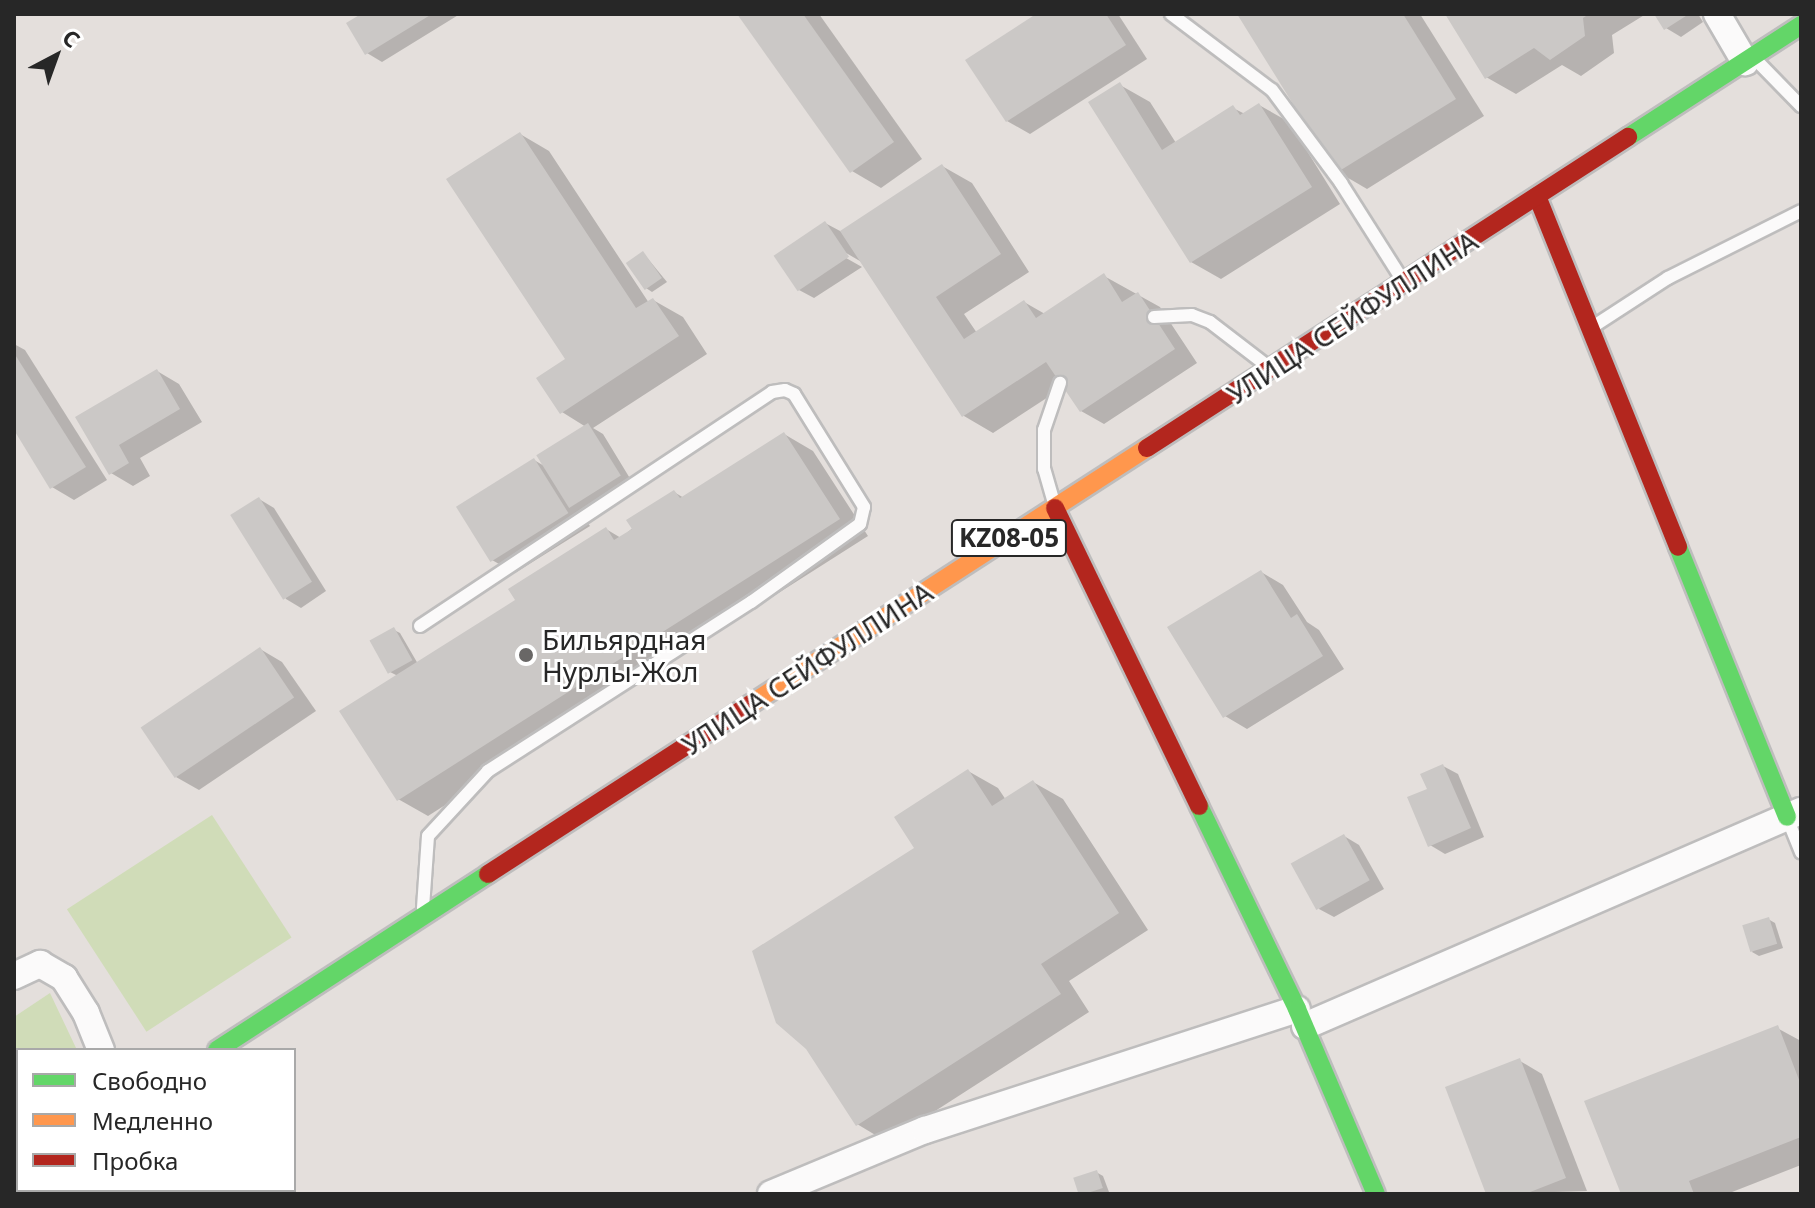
<!DOCTYPE html>
<meta charset="utf-8">
<style>
body{margin:0}
#map{position:relative;width:1815px;height:1208px;overflow:hidden;background:#e4dfdc;font-family:"Noto Sans",sans-serif}
div>[style]{position:absolute}
[style*='--x']{left:calc(var(--x)*1px);top:calc(var(--y)*1px);width:calc(var(--w)*1px);rotate:calc(var(--a)*1deg)}
.green>*{inset:0;background:#d0dcb8;transform-origin:0 0}
.shadow>*{inset:0;background:#0003}
.building>*{inset:0;background:#cbc8c6;transform-origin:0 0}
.roads{filter:drop-shadow(2px 0 #bebdbd) drop-shadow(-2px 0 #bebdbd) drop-shadow(0 2px #bebdbd) drop-shadow(0 -2px #bebdbd)}
.lane>*{height:12px;margin:-6px;padding:0 6px;transform-origin:6px;border-radius:6px;background:#fbfafa}
.street>*{height:26px;margin:-13px;padding:0 13px;transform-origin:13px;border-radius:13px;background:#fbfafa}
.fast>*{height:18px;margin:-9px;padding:0 9px;transform-origin:9px;border-radius:9px;background:#63d668}
.slow>*{height:18px;margin:-9px;padding:0 9px;transform-origin:9px;border-radius:9px;background:#ff974d}
.jam>*{height:18px;margin:-9px;padding:0 9px;transform-origin:9px;border-radius:9px;background:#b3261e}
.dots>*{width:22px;height:22px;translate:-50% -50%;box-sizing:border-box;border:4px solid #fff;border-radius:50%}
span{translate:-50% -50%;white-space:nowrap;text-align:center;line-height:1.15;-webkit-text-stroke:6px #fff;paint-order:stroke}
.shield-label span{padding:2px 6px;background:#fff;border:2px solid;border-radius:6px;-webkit-text-stroke-width:0}
.shield-label{font-size:26px;color:#272727;font-weight:700}
.street-label{font-size:28px;color:#272727}
.poi-label{font-size:28px;color:#272727}
.left{translate:0 -50%;text-align:left}
.frame{position:absolute;inset:0;border:16px solid #272727;pointer-events:none}
.legend{position:absolute;left:16px;top:1048px;width:280px;height:144px;box-sizing:border-box;background:#fff;border:2px solid #a9a9a9;margin:0;padding:10px 14px;list-style:none;font-size:24px;color:#272727}
.legend li{display:flex;align-items:center;gap:16px;height:40px}
.legend b{width:40px;border:2px solid #a9a9a9}
.north{position:absolute;left:16px;top:16px;width:80px;height:80px;-webkit-text-stroke:6px #fff;paint-order:stroke;rotate:41deg;font-size:22px;font-weight:700;line-height:32px;text-align:center;color:#272727}
.north::after{content:'';display:block;margin:auto;width:28px;height:36px;background:#272727;clip-path:polygon(50% 0,100% 100%,50% 72%,0 100%)}
</style>
<div id="map">
<div class="green">
<div style="left:212px;top:815px;width:146px;height:173px;rotate:57deg"></div>
<div style="clip-path:polygon(50px 993px,77px 1050px,18px 1050px,18px 1102px,14px 1105px,14px 1017px)"></div>
</div>
<div class="shadow">
<div style="clip-path:polygon(365px 14px,460px 14px,382px 62px,367px 53px)"></div>
<div style="clip-path:polygon(739px 14px,819px 14px,922px 159px,881px 188px,852px 171px)"></div>
<div style="clip-path:polygon(1040px 14px,1118px 14px,1147px 59px,1030px 134px,1007px 121px)"></div>
<div style="clip-path:polygon(1239px 14px,1420px 14px,1484px 116px,1367px 189px,1338px 172px)"></div>
<div style="clip-path:polygon(1447px 14px,1646px 14px,1612px 35px,1614px 53px,1581px 76px,1562px 65px,1516px 94px,1486px 77px)"></div>
<div style="clip-path:polygon(1656px 14px,1698px 14px,1703px 22px,1681px 37px,1666px 28px)"></div>
<div style="clip-path:polygon(1120px 85px,1150px 102px,1176px 143px,1233px 108px,1245px 114px,1259px 105px,1289px 122px,1340px 204px,1221px 279px,1191px 262px)"></div>
<div style="clip-path:polygon(520px 134px,549px 151px,649px 303px,653px 300px,683px 317px,707px 354px,593px 428px,603px 434px,634px 485px,583px 516px,590px 526px,515px 573px,492px 560px,534px 460px,546px 467px,586px 427px,562px 412px,568px 360px)"></div>
<div style="clip-path:polygon(942px 166px,972px 183px,1029px 272px,964px 314px,977px 333px,1024px 302px,1045px 314px,1104px 276px,1160px 307px,1197px 363px,1104px 424px,1081px 411px,1065px 386px,993px 433px,964px 416px,865px 264px,841px 250px,839px 254px,862px 267px,814px 298px,799px 290px,825px 223px,842px 232px)"></div>
<div style="clip-path:polygon(644px 254px,667px 282px,652px 292px,646px 288px)"></div>
<div style="clip-path:polygon(14px 344px,25px 350px,107px 480px,74px 500px,52px 487px,14px 426px)"></div>
<div style="clip-path:polygon(157px 371px,179px 384px,202px 422px,140px 458px,150px 476px,133px 486px,111px 473px,78px 417px)"></div>
<div style="clip-path:polygon(784px 434px,813px 451px,868px 536px,428px 816px,398px 799px,398px 676px,390px 672px,394px 630px,400px 633px,418px 664px,517px 601px,606px 529px,621px 538px,674px 492px,684px 498px)"></div>
<div style="clip-path:polygon(259px 499px,274px 508px,326px 591px,301px 608px,286px 599px,232px 515px)"></div>
<div style="clip-path:polygon(1261px 572px,1283px 585px,1307px 622px,1319px 630px,1344px 669px,1247px 729px,1225px 716px)"></div>
<div style="clip-path:polygon(260px 649px,282px 662px,316px 711px,199px 790px,176px 777px)"></div>
<div style="clip-path:polygon(1443px 766px,1458px 774px,1484px 837px,1445px 854px,1430px 845px,1430px 791px)"></div>
<div style="clip-path:polygon(968px 771px,998px 788px,1006px 800px,1033px 782px,1063px 799px,1148px 930px,1069px 981px,1089px 1012px,887px 1142px,857px 1124px,916px 848px)"></div>
<div style="clip-path:polygon(1344px 836px,1359px 845px,1384px 889px,1334px 917px,1319px 909px)"></div>
<div style="clip-path:polygon(1768px 919px,1775px 923px,1783px 948px,1759px 956px,1752px 952px)"></div>
<div style="clip-path:polygon(1777px 1028px,1801px 1041px,1801px 1165px,1727px 1194px,1623px 1194px)"></div>
<div style="clip-path:polygon(1520px 1061px,1542px 1074px,1587px 1191px,1488px 1194px)"></div>
<div style="clip-path:polygon(1096px 1172px,1103px 1176px,1109px 1192px,1080px 1194px,1075px 1180px)"></div>
</div>
<div class="building">
<div style="clip-path:polygon(361px 14px,432px 14px,365px 55px,346px 23px)"></div>
<div style="clip-path:polygon(737px 14px,803px 14px,894px 142px,850px 173px)"></div>
<div style="clip-path:polygon(1036px 14px,1106px 14px,1126px 45px,1006px 122px,965px 60px)"></div>
<div style="clip-path:polygon(1237px 14px,1403px 14px,1456px 99px,1336px 173px)"></div>
<div style="clip-path:polygon(1445px 14px,1589px 14px,1583px 18px,1585px 36px,1550px 60px,1534px 48px,1485px 79px)"></div>
<div style="clip-path:polygon(1654px 14px,1689px 14px,1664px 30px)"></div>
<div style="clip-path:polygon(1120px 82px,1162px 150px,1233px 105px,1240px 115px,1259px 103px,1312px 187px,1190px 263px,1088px 102px)"></div>
<div style="clip-path:polygon(520px 132px,636px 308px,653px 298px,679px 336px,560px 414px,536px 378px,565px 359px,446px 179px)"></div>
<div style="clip-path:polygon(942px 164px,1001px 254px,936px 297px,964px 339px,1024px 300px,1036px 318px,1104px 273px,1122px 302px,1138px 292px,1175px 349px,1080px 412px,1046px 362px,962px 417px,840px 231px)"></div>
<div style="left:825px;top:221px;width:43px;height:62px;rotate:56deg"></div>
<div style="left:643px;top:251px;width:33px;height:21px;rotate:55deg"></div>
<div style="clip-path:polygon(14px 353px,86px 467px,50px 489px,14px 430px)"></div>
<div style="clip-path:polygon(157px 369px,180px 409px,119px 445px,129px 463px,109px 475px,75px 417px)"></div>
<div style="left:588px;top:423px;width:62px;height:61px;rotate:58deg"></div>
<div style="clip-path:polygon(784px 432px,840px 519px,397px 801px,339px 711px,515px 600px,508px 589px,606px 527px,614px 540px,632px 529px,626px 520px,674px 490px,680px 498px)"></div>
<div style="left:534px;top:458px;width:65px;height:92px;rotate:58deg"></div>
<div style="left:259px;top:497px;width:100px;height:34px;rotate:58deg"></div>
<div style="clip-path:polygon(1261px 570px,1291px 618px,1297px 614px,1323px 656px,1223px 718px,1167px 627px)"></div>
<div style="left:394px;top:627px;width:38px;height:28px;rotate:61deg"></div>
<div style="left:260px;top:647px;width:61px;height:144px;rotate:56deg"></div>
<div style="clip-path:polygon(1443px 764px,1471px 828px,1428px 847px,1407px 797px,1427px 789px,1420px 774px)"></div>
<div style="clip-path:polygon(968px 769px,992px 806px,1033px 780px,1119px 913px,1041px 964px,1061px 994px,856px 1126px,806px 1049px,776px 1023px,752px 951px,914px 848px,894px 817px)"></div>
<div style="left:1344px;top:834px;width:53px;height:61px;rotate:61deg"></div>
<div style="left:1769px;top:917px;width:28px;height:28px;rotate:73deg"></div>
<div style="clip-path:polygon(1778px 1025px,1801px 1085px,1801px 1137px,1689px 1181px,1694px 1194px,1621px 1194px,1584px 1101px)"></div>
<div style="clip-path:polygon(1520px 1058px,1566px 1178px,1525px 1194px,1486px 1194px,1445px 1087px)"></div>
<div style="left:1097px;top:1170px;width:19px;height:25px;rotate:72deg"></div>
</div>
<div class="roads">
<div class="lane">
<div style="--x:1171;--y:14;--w:126;--a:37"></div>
<div style="--x:1272;--y:90;--w:116;--a:53.4"></div>
<div style="--x:1341;--y:183;--w:110;--a:57.6"></div>
<div style="--x:1758;--y:62;--w:62;--a:45.7"></div>
<div style="--x:1154;--y:317;--w:38;--a:-3"></div>
<div style="--x:1192;--y:315;--w:19;--a:21"></div>
<div style="--x:1210;--y:322;--w:71;--a:37.5"></div>
<div style="--x:1594;--y:326;--w:88;--a:-33"></div>
<div style="--x:1668;--y:278;--w:149;--a:-26.7"></div>
<div style="--x:1054;--y:503;--w:35;--a:-106"></div>
<div style="--x:1044;--y:469;--w:39;--a:-90"></div>
<div style="--x:1044;--y:430;--w:50;--a:-71.2"></div>
<div style="--x:420;--y:626;--w:423;--a:-33.6"></div>
<div style="--x:772;--y:392;--w:13;--a:-9"></div>
<div style="--x:785;--y:390;--w:10;--a:24"></div>
<div style="--x:794;--y:394;--w:133;--a:58.2"></div>
<div style="--x:864;--y:507;--w:17;--a:103"></div>
<div style="--x:860;--y:524;--w:134;--a:144.4"></div>
<div style="--x:751;--y:602;--w:313;--a:147.3"></div>
<div style="--x:488;--y:771;--w:88;--a:132.7"></div>
<div style="--x:428;--y:836;--w:72;--a:94"></div>
<div style="--x:1788;--y:820;--w:35;--a:68"></div>
</div>
<div class="street">
<div style="--x:1717;--y:14;--w:56;--a:59.7"></div>
<div style="--x:14;--y:976;--w:29;--a:-25"></div>
<div style="--x:40;--y:964;--w:28;--a:30"></div>
<div style="--x:64;--y:978;--w:41;--a:57.8"></div>
<div style="--x:86;--y:1013;--w:40;--a:68"></div>
<div style="--x:1305;--y:1026;--w:541;--a:-23.44"></div>
<div style="--x:771;--y:1194;--w:167;--a:-22.6"></div>
<div style="--x:925;--y:1130;--w:391;--a:-18"></div>
</div>
<div class="fast">
<div style="--x:1628;--y:137;--w:206;--a:-32.9"></div>
<div style="--x:1678;--y:547;--w:291;--a:68"></div>
<div style="--x:1199;--y:806;--w:225;--a:64.2"></div>
<div style="--x:1297;--y:1009;--w:201;--a:66.9"></div>
<div style="--x:217;--y:1050;--w:323;--a:-33"></div>
</div>
<div class="slow">
<div style="--x:751;--y:704;--w:472;--a:-32.9"></div>
<div style="--x:14;--y:1182;--w:5;--a:-37"></div>
</div>
<div class="jam">
<div style="--x:1537;--y:196;--w:378;--a:68.1"></div>
<div style="--x:1147;--y:448;--w:573;--a:-32.89"></div>
<div style="--x:1055;--y:508;--w:331;--a:64.2"></div>
<div style="--x:488;--y:874;--w:313;--a:-32.9"></div>
</div>
</div>
<div class="dots">
<div style="left:526px;top:655px;background:#696766"></div>
</div>
<div class="shield-label">
<span style="left:1009px;top:538px">KZ08-05</span>
</div>
<div class="street-label">
<span style="left:1352px;top:317px;rotate:-33deg">УЛИЦА СЕЙФУЛЛИНА</span>
<span style="left:807px;top:668px;rotate:-33deg">УЛИЦА СЕЙФУЛЛИНА</span>
</div>
<div class="poi-label">
<span class="left" style="left:542px;top:655px">Бильярдная<br>Нурлы-Жол</span>
</div>
<div class="frame"></div>
<ul class="legend">
<li><b style="height:10px;background:#63d668"></b>Свободно</li>
<li><b style="height:10px;background:#ff974d"></b>Медленно</li>
<li><b style="height:10px;background:#b3261e"></b>Пробка</li>
</ul>
<div class="north">С</div>
</div>
